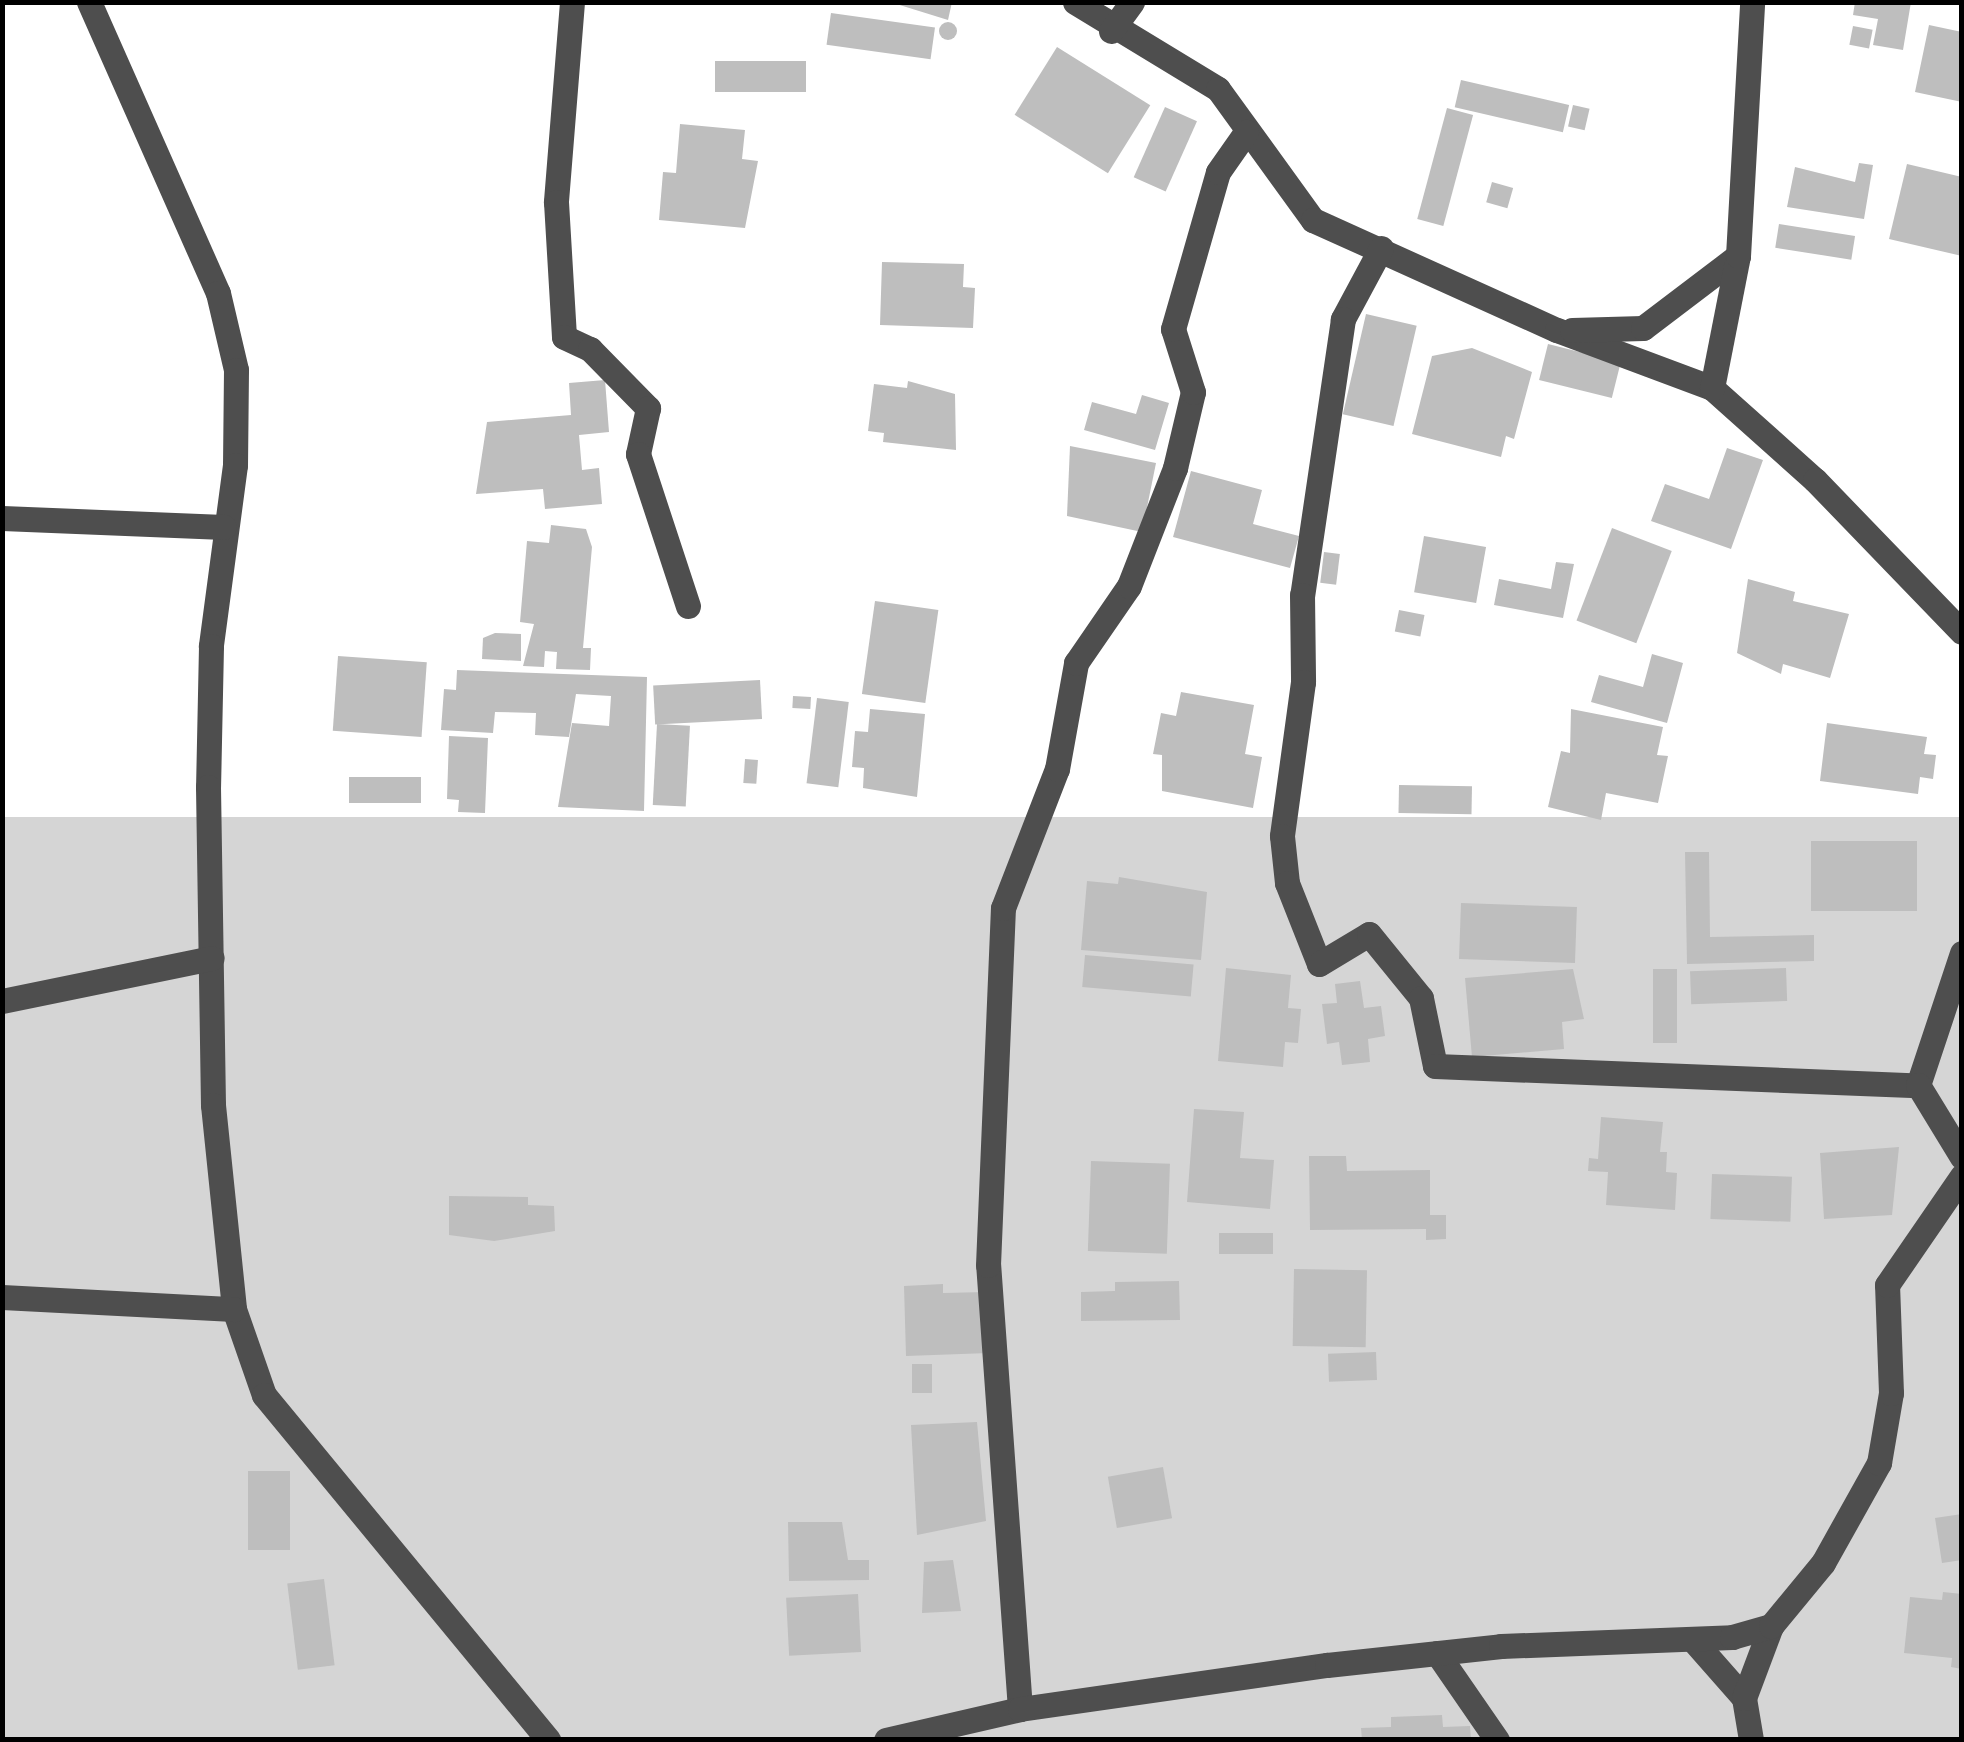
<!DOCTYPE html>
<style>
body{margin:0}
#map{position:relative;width:1964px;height:1742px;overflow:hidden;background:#fff;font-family:"Work Sans",sans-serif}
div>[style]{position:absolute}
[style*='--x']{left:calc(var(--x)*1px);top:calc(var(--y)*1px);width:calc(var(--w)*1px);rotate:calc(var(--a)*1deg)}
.green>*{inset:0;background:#d5d5d5;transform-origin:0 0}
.building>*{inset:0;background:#bebebe;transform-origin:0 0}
.round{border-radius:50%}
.minor>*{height:25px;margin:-12.5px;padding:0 12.5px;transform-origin:12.5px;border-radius:12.5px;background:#4e4e4e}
span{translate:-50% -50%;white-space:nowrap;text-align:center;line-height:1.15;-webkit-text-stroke:9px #fff;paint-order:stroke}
.frame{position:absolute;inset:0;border:5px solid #000;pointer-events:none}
</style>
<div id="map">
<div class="green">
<div style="left:1961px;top:817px;width:922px;height:1959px;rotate:90deg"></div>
</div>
<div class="building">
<div style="clip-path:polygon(890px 2px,952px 2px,948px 20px)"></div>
<div style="clip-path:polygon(1855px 2px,1911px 2px,1903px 50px,1873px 45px,1878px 19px,1853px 15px)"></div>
<div style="left:831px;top:13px;width:105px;height:32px;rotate:8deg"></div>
<div class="round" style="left:939px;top:22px;width:18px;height:18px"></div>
<div style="clip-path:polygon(1929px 25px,1962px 32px,1962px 102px,1915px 92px)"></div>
<div style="left:1853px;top:26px;width:20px;height:19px;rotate:11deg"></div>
<div style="left:1057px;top:47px;width:110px;height:80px;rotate:32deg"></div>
<div style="left:715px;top:61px;width:91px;height:31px"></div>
<div style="left:1461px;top:80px;width:111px;height:28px;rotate:13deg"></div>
<div style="left:1573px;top:105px;width:17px;height:22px;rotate:13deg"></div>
<div style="left:1165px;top:107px;width:35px;height:77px;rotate:24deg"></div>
<div style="left:1447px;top:108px;width:27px;height:115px;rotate:15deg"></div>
<div style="clip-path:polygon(680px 124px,745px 130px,742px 159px,758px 161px,745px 228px,659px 220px,663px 172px,676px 173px)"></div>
<div style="clip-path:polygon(1859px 163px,1873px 165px,1864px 219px,1787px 207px,1795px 167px,1855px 182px)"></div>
<div style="clip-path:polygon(1907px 164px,1962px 177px,1962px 256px,1889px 239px)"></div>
<div style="left:1492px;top:182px;width:22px;height:21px;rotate:16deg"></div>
<div style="left:1779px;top:224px;width:77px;height:24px;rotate:9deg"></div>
<div style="clip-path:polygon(882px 262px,964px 264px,963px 287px,975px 288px,973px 328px,880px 325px)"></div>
<div style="left:1366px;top:314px;width:52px;height:103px;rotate:13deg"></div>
<div style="left:1548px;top:344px;width:75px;height:37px;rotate:14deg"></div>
<div style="clip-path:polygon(1472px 348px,1532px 372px,1514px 439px,1506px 436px,1501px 457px,1412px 434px,1432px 356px)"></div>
<div style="clip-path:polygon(605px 380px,609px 432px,579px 435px,582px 470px,599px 468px,602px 504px,545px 509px,543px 489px,476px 494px,487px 422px,571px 415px,569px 383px)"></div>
<div style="clip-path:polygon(908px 381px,955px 394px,956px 450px,883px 442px,884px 433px,868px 431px,874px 384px,907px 388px)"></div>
<div style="clip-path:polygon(1142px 395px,1169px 403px,1155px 450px,1084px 430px,1092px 402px,1136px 414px)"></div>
<div style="clip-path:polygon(1070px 446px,1156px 463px,1142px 532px,1067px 516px)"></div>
<div style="clip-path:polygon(1727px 448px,1763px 460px,1731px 549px,1651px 521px,1665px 484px,1709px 499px)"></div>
<div style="clip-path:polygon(1191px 471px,1262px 490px,1253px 524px,1299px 536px,1290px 568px,1173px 537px)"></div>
<div style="clip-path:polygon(551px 525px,586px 529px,592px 547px,583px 648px,591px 648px,590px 670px,556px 669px,557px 652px,545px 651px,544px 667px,523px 666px,534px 624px,520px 622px,527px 541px,549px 543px)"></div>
<div style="left:1612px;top:528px;width:64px;height:99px;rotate:21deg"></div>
<div style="left:1424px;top:536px;width:63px;height:57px;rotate:10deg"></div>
<div style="left:1324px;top:552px;width:16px;height:31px;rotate:7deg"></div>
<div style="clip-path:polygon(1556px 562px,1574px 564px,1563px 618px,1494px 605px,1499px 579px,1551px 589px)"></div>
<div style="clip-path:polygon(1748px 579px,1795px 592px,1793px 601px,1849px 614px,1830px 678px,1783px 664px,1781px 674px,1737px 653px)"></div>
<div style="left:875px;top:601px;width:64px;height:94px;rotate:8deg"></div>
<div style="left:1399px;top:610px;width:26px;height:22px;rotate:11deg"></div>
<div style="clip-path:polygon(495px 633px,521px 634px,521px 661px,482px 659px,483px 638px)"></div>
<div style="clip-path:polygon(1652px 654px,1683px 663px,1667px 723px,1591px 702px,1599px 675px,1643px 687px)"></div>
<div style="left:338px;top:656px;width:89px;height:75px;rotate:4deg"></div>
<div style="clip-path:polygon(457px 670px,647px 677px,644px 811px,558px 807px,572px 723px,609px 726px,611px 696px,576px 694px,569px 737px,535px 735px,536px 713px,495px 712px,493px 733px,441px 730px,444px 689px,456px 690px)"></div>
<div style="left:760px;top:680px;width:39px;height:107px;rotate:87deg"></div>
<div style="clip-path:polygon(1181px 692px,1254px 705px,1245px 754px,1262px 757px,1253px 808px,1162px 791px,1162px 755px,1153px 754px,1161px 713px,1176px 716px)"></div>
<div style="left:793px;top:696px;width:18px;height:12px;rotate:3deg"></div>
<div style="left:817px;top:698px;width:32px;height:86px;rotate:7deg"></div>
<div style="clip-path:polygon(870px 709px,925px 714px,917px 797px,863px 788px,864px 768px,852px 767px,855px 731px,868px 732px)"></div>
<div style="clip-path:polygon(1571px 709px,1663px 727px,1657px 755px,1668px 756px,1658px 803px,1606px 793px,1601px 820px,1548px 807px,1561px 751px,1570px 753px)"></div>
<div style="clip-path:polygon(1827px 723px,1927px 737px,1924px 754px,1936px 755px,1933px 779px,1920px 777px,1918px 794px,1820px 781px)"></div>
<div style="left:657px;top:724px;width:33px;height:81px;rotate:3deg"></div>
<div style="clip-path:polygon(449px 736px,488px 738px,485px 813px,458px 812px,459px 800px,447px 799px)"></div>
<div style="left:745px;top:759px;width:13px;height:24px;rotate:4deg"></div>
<div style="left:349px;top:777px;width:72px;height:26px"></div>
<div style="left:1399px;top:785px;width:73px;height:28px;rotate:1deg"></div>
<div style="left:1917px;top:841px;width:70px;height:106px;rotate:90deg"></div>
<div style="clip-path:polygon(1685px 852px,1709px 852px,1710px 937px,1814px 935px,1814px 961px,1687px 964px)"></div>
<div style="clip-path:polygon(1119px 877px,1207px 892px,1201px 960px,1081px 950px,1087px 881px,1118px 884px)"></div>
<div style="left:1461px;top:903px;width:116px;height:56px;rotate:2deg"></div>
<div style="left:1085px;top:955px;width:109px;height:32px;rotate:5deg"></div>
<div style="clip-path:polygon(1226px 968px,1291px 975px,1288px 1008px,1301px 1009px,1298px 1043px,1285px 1042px,1283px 1067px,1218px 1061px)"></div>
<div style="left:1786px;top:968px;width:33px;height:96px;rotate:88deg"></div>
<div style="clip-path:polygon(1573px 969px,1584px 1019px,1562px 1022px,1564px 1049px,1472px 1057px,1465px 978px)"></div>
<div style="left:1653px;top:969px;width:24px;height:74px"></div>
<div style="clip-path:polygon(1360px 981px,1364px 1008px,1381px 1006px,1385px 1036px,1368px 1039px,1370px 1062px,1342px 1065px,1339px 1042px,1327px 1044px,1322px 1004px,1337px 1003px,1335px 984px)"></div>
<div style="clip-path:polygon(1194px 1109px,1244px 1112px,1240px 1158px,1274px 1160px,1270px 1209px,1187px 1202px)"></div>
<div style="clip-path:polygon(1601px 1117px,1663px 1122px,1660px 1152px,1667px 1152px,1666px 1172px,1677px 1173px,1675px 1210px,1606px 1205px,1608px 1172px,1588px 1171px,1589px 1158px,1598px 1159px)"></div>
<div style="clip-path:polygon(1899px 1147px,1892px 1215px,1824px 1219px,1820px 1153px)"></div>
<div style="clip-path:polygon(1309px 1156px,1346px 1156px,1347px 1171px,1430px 1170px,1430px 1215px,1446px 1215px,1446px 1239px,1426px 1240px,1426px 1229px,1310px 1230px)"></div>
<div style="left:1091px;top:1161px;width:79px;height:90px;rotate:2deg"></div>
<div style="left:1712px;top:1174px;width:80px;height:45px;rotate:2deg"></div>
<div style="clip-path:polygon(449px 1196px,528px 1197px,528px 1205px,554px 1206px,555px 1231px,494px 1241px,449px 1235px)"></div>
<div style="left:1219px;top:1233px;width:54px;height:21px"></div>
<div style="left:1294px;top:1269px;width:73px;height:77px;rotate:1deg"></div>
<div style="clip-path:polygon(1179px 1281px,1180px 1320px,1081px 1321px,1081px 1292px,1115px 1291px,1115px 1282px)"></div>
<div style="clip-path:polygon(943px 1284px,943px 1293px,987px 1292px,989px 1353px,906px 1356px,904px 1286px)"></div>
<div style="left:1376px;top:1352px;width:28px;height:48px;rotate:88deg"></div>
<div style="left:912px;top:1364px;width:20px;height:29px"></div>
<div style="clip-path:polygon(977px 1422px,986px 1521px,917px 1535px,911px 1425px)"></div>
<div style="left:1163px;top:1467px;width:52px;height:56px;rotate:80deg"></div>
<div style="left:248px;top:1471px;width:42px;height:79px"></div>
<div style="clip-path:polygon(1962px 1514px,1962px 1560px,1942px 1563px,1935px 1518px)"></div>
<div style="clip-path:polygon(788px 1522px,842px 1522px,848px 1560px,869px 1560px,869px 1580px,789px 1581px)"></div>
<div style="clip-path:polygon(953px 1560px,961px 1611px,922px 1613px,924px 1562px)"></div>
<div style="left:324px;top:1579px;width:87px;height:37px;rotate:83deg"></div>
<div style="clip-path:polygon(1943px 1592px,1962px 1594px,1962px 1669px,1951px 1667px,1952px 1658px,1904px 1653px,1910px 1597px,1942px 1600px)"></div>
<div style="left:858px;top:1594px;width:58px;height:72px;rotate:87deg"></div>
<div style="clip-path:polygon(1442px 1715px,1443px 1727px,1470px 1726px,1471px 1740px,1362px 1740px,1361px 1728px,1391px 1727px,1391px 1717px)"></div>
</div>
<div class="minor">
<div style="--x:89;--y:2;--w:318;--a:66.1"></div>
<div style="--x:218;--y:293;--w:79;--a:76.8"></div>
<div style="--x:236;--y:370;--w:95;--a:90.6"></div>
<div style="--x:235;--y:465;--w:183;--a:97.6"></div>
<div style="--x:211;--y:646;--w:141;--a:91.2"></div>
<div style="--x:208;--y:787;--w:318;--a:89.1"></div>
<div style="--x:213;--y:1105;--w:205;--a:84.1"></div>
<div style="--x:234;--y:1309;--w:91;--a:70.8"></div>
<div style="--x:264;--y:1395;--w:447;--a:50.5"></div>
<div style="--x:572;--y:2;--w:201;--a:94.6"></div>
<div style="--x:556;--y:202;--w:135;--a:86.6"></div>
<div style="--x:564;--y:337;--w:29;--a:25"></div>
<div style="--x:590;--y:349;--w:83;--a:45.5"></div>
<div style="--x:648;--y:408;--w:47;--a:102.3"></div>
<div style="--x:638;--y:454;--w:160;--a:71.8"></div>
<div style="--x:1075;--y:2;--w:167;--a:31.3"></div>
<div style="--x:1218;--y:89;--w:162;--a:54.1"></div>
<div style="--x:1313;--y:220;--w:268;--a:24.3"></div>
<div style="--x:1557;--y:330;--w:165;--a:20.5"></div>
<div style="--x:1712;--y:388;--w:138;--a:41.8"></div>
<div style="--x:1815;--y:480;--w:211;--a:46"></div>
<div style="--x:1111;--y:31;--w:36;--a:-54"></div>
<div style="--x:1381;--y:248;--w:81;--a:118.2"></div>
<div style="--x:1343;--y:319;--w:279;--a:98.4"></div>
<div style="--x:1302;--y:595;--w:87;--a:89.3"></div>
<div style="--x:1303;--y:682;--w:155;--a:97.8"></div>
<div style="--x:1282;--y:836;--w:47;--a:83.9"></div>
<div style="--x:1287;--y:883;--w:87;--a:68.4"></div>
<div style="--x:1319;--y:964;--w:58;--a:-31"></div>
<div style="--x:1369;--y:934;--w:82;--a:50.9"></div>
<div style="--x:1421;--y:998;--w:69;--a:78.4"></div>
<div style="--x:1435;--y:1066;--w:483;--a:2.3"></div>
<div style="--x:1572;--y:330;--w:71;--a:-1.6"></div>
<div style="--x:1643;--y:328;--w:119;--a:-37.2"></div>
<div style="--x:1712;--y:388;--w:135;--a:-78.9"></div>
<div style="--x:1738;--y:256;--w:254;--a:-86.8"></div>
<div style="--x:2;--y:518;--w:222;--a:2.3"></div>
<div style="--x:1962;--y:953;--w:139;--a:108.4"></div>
<div style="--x:1918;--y:1085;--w:84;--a:58.6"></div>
<div style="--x:2;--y:1001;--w:214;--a:-11.6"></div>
<div style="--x:2;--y:1297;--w:232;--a:3"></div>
<div style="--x:1693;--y:1640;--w:77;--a:48.7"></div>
<div style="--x:1744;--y:1698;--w:43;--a:80.5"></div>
<div style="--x:1437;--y:1653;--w:106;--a:55.4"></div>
<div style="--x:1744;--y:1698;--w:77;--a:-69.4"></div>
<div style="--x:1020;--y:1709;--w:445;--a:-94.1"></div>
<div style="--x:988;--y:1265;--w:357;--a:-87.6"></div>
<div style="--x:1003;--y:908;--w:149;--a:-68.8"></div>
<div style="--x:1057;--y:769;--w:108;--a:-79.8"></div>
<div style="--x:1076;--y:663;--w:93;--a:-55.5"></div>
<div style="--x:1129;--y:586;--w:127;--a:-68.7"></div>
<div style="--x:1175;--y:468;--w:78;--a:-76.7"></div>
<div style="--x:1193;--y:392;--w:66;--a:-107.6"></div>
<div style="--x:1173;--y:329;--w:163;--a:-74"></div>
<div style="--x:1218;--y:172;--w:49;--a:-55"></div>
<div style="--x:886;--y:1740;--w:138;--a:-13"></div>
<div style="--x:1020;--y:1709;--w:310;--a:-8.2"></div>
<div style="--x:1327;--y:1665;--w:175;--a:-6.2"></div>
<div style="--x:1501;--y:1646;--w:231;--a:-2.2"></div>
<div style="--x:1732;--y:1637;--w:41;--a:-15.8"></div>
<div style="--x:1771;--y:1626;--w:82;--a:-50.5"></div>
<div style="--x:1823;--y:1563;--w:115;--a:-60.8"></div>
<div style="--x:1879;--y:1463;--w:71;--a:-80.3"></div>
<div style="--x:1891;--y:1393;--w:108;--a:-92.1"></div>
<div style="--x:1887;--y:1285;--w:132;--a:-55.5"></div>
</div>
<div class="frame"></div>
</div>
